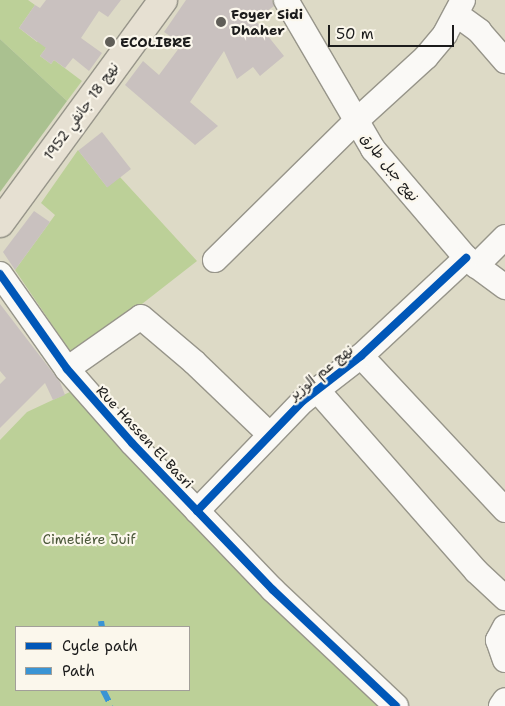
<!DOCTYPE html>
<meta charset="utf-8">
<style>
body{margin:0}
#map{position:relative;width:505px;height:706px;overflow:hidden;background:#dddac6;font-family:"Shantell Sans","Playpen Sans Arabic",sans-serif}
div>[style]{position:absolute}
[style*='--x']{left:calc(var(--x)*1px);top:calc(var(--y)*1px);width:calc(var(--w)*1px);rotate:calc(var(--a)*1deg)}
.green>*{inset:0;background:#bcd098}
.forest>*{inset:0;background:#aac190}
.building>*{inset:0;background:#c9c1bf;transform-origin:0 0}
.roads{filter:drop-shadow(1px 0 #97958a) drop-shadow(-1px 0 #97958a) drop-shadow(0 1px #97958a) drop-shadow(0 -1px #97958a)}
.minor>*{height:24px;margin:-12px;padding:0 12px;transform-origin:12px;border-radius:12px;background:#faf9f6}
.major>*{height:28px;margin:-14px;padding:0 14px;transform-origin:14px;border-radius:14px;background:#e6e0d2}
.quiet>*{height:6px;margin-top:-3px;transform-origin:0;background:repeating-linear-gradient(90deg,#3a94d4 0 12px,transparent 0 18px)}
.cycleway>*{height:8px;margin:-4px;padding:0 4px;transform-origin:4px;border-radius:4px;background:#0057b8}
.dots>*{width:14px;height:14px;translate:-50% -50%;box-sizing:border-box;border:2px solid #fbf7ec;border-radius:50%}
span{translate:-50% -50%;white-space:nowrap;text-align:center;line-height:1.15;-webkit-text-stroke:4.5px #fbf7ec;paint-order:stroke}
.poi-label{font-size:14px;color:#1c1c1c;font-weight:700}
.left{translate:0 -50%;text-align:left}
.street-label{font-size:14px;color:#1c1c1c}
.park-label{font-size:14px;color:#4b583a}
.legend{position:absolute;left:15px;top:626px;width:175px;height:65px;box-sizing:border-box;background:#fbf7ec;border:1px solid #a29f99;margin:0;padding:6px 9px;list-style:none;font-size:15px;color:#1c1c1c}
.legend li{display:flex;align-items:center;gap:10px;height:25px}
.legend b{width:25px;border:1px solid #a29f99}
.scale{position:absolute;left:328px;top:25px;width:126px;height:22px;box-sizing:border-box;border:2px solid #1c1c1c;border-top:0;padding-left:6px;font-size:15px;line-height:18px;white-space:nowrap;color:#1c1c1c;-webkit-text-stroke:4px #fbf7ec;paint-order:stroke}
</style>
<div id="map">
<div class="green">
<div style="clip-path:polygon(0 0,28px 0,35px 5px,19px 28px,37px 42px,41px 38px,49px 44px,40px 56px,51px 64px,54px 60px,82px 81px,67px 101px,0 39px)"></div>
<div style="clip-path:polygon(78px 150px,107px 187px,120px 177px,197px 261px,74px 357px,15px 270px,55px 215px,41px 203px)"></div>
<div style="clip-path:polygon(evenodd,72px 391px,390px 706px,0 706px,0 440px,27px 412px,72px 391px,16px 627px,189px 627px,189px 690px,16px 690px,16px 627px)"></div>
</div>
<div class="forest">
<div style="clip-path:polygon(0 39px,67px 101px,0 192px)"></div>
</div>
<div class="building">
<div style="clip-path:polygon(46px 0,121px 0,108px 17px,99px 11px,81px 38px,102px 53px,89px 71px,73px 58px,65px 68px,54px 60px,51px 64px,40px 56px,46px 48px,19px 28px,35px 5px,40px 8px)"></div>
<div style="clip-path:polygon(186px 0,272px 0,274px 6px,255px 20px,284px 56px,260px 76px,253px 67px,237px 79px,224px 51px,190px 102px,218px 126px,195px 145px,125px 85px,143px 61px,159px 75px,182px 44px,164px 32px)"></div>
<div style="left:102px;top:132px;width:47px;height:30px;rotate:52deg"></div>
<div style="clip-path:polygon(34px 211px,50px 222px,15px 270px,3px 252px)"></div>
<div style="clip-path:polygon(0 304px,60px 382px,65px 395px,53px 400px,45px 383px,0 428px,0 384px,6px 378px,0 371px)"></div>
</div>
<div class="roads">
<div class="minor">
<div style="--x:286;--y:0;--w:173;--a:59.7"></div>
<div style="--x:373;--y:149;--w:143;--a:49.5"></div>
<div style="--x:466;--y:258;--w:49;--a:36.6"></div>
<div style="--x:456;--y:14;--w:29;--a:36"></div>
<div style="--x:479;--y:31;--w:40;--a:49"></div>
<div style="--x:215;--y:260;--w:198;--a:-44.6"></div>
<div style="--x:356;--y:121;--w:95;--a:-42.4"></div>
<div style="--x:426;--y:57;--w:30;--a:-50"></div>
<div style="--x:445;--y:34;--w:38;--a:-62"></div>
<div style="--x:476;--y:266;--w:41;--a:-45"></div>
<div style="--x:0;--y:274;--w:116;--a:54.8"></div>
<div style="--x:67;--y:369;--w:98;--a:48.7"></div>
<div style="--x:132;--y:443;--w:204;--a:46.2"></div>
<div style="--x:273;--y:590;--w:169;--a:43.3"></div>
<div style="--x:361;--y:356;--w:211;--a:46.9"></div>
<div style="--x:67;--y:369;--w:90;--a:-35.1"></div>
<div style="--x:141;--y:317;--w:70;--a:40.3"></div>
<div style="--x:194;--y:362;--w:105;--a:43.8"></div>
<div style="--x:318;--y:391;--w:240;--a:48.7"></div>
<div style="--x:476;--y:571;--w:40;--a:43"></div>
<div style="--x:197;--y:511;--w:153;--a:-46.1"></div>
<div style="--x:303;--y:401;--w:73;--a:-37.8"></div>
<div style="--x:361;--y:356;--w:144;--a:-43"></div>
<div style="--x:505;--y:627;--w:15;--a:118"></div>
<div style="--x:498;--y:640;--w:21;--a:71"></div>
<div style="--x:501;--y:706;--w:7;--a:-56"></div>
</div>
<div class="major">
<div style="--x:0;--y:223;--w:276;--a:-53.8"></div>
</div>
</div>
<div class="quiet">
<div style="--x:101;--y:621;--w:6;--a:81"></div>
<div style="--x:103;--y:690;--w:18;--a:63"></div>
</div>
<div class="cycleway">
<div style="--x:0;--y:274;--w:116;--a:54.8"></div>
<div style="--x:67;--y:369;--w:98;--a:48.7"></div>
<div style="--x:132;--y:443;--w:204;--a:46.2"></div>
<div style="--x:273;--y:590;--w:169;--a:43.3"></div>
<div style="--x:197;--y:511;--w:153;--a:-46.1"></div>
<div style="--x:303;--y:401;--w:73;--a:-37.8"></div>
<div style="--x:361;--y:356;--w:144;--a:-43"></div>
</div>
<div class="dots">
<div style="left:221px;top:22px;background:#605e58"></div>
<div style="left:110px;top:42px;background:#605e58"></div>
</div>
<div class="poi-label">
<span class="left" style="left:231px;top:22px">Foyer Sidi<br>Dhaher</span>
<span class="left" style="left:120px;top:42px">ECOLIBRE</span>
</div>
<div class="street-label">
<span style="left:81px;top:111px;rotate:-54deg">نهج 18 جانفي 1952</span>
<span style="left:390px;top:167px;rotate:51deg">نهج جبل طارق</span>
<span style="left:321px;top:372px;rotate:-39deg">نهج عم الوزير</span>
<span style="left:145px;top:437px;rotate:47deg">Rue Hassen El Basri</span>
</div>
<div class="park-label">
<span style="left:89px;top:539px">Cimetiére Juif</span>
</div>
<ul class="legend">
<li><b style="height:6px;background:#0057b8"></b>Cycle path</li>
<li><b style="height:6px;background:#3a94d4"></b>Path</li>
</ul>
<div class="scale">50 m</div>
</div>
